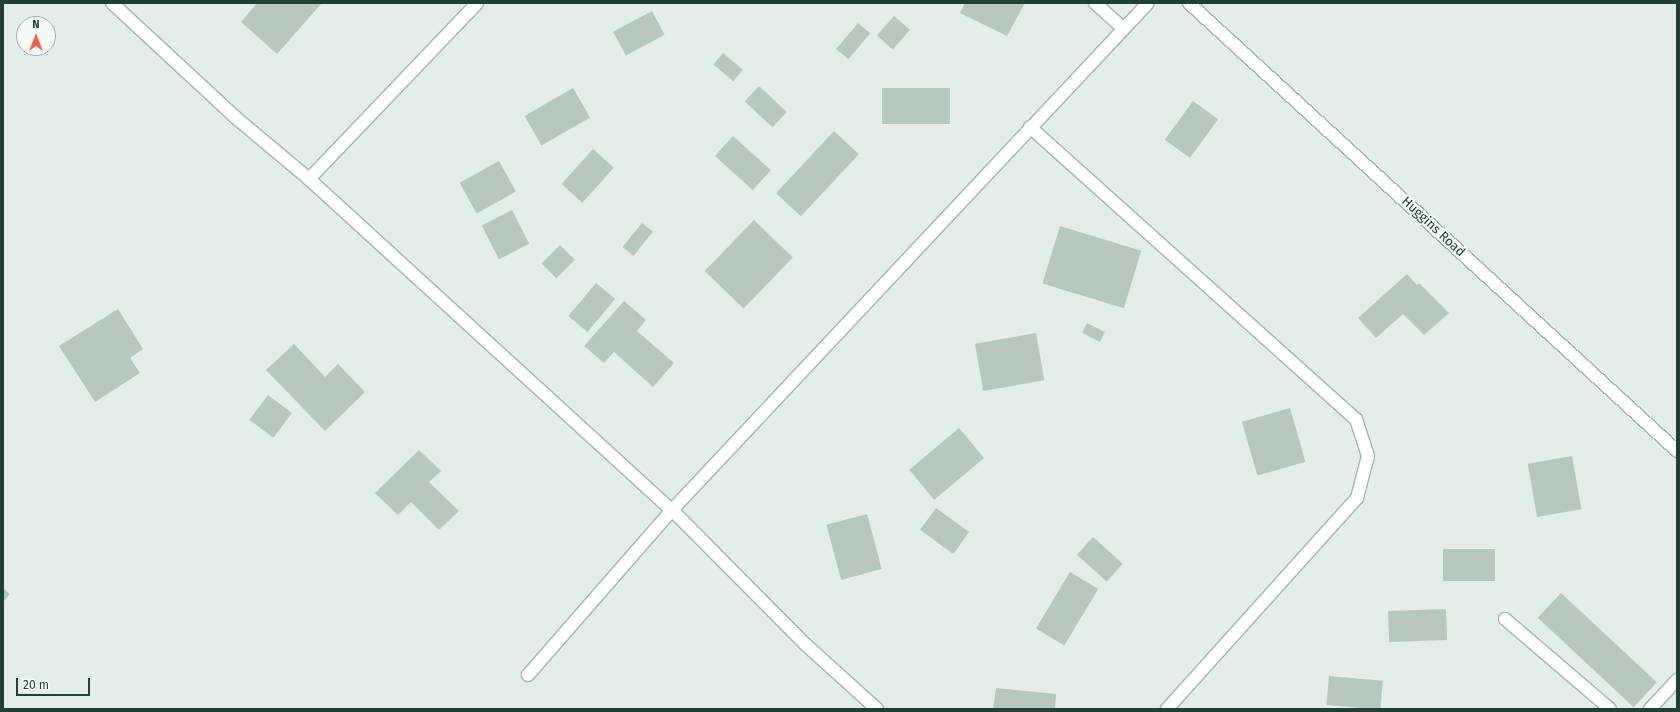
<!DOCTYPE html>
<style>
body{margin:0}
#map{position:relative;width:1680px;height:712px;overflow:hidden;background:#e2eee7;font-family:"Fira Sans",sans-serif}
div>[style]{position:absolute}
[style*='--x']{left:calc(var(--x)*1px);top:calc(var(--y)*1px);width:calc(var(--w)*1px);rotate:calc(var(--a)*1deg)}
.building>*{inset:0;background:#b7c9bf;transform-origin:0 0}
.roads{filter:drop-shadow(1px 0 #a4b6ad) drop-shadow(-1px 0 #a4b6ad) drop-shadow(0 1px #a4b6ad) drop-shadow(0 -1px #a4b6ad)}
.service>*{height:12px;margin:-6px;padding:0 6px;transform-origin:6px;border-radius:6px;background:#fff}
.minor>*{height:12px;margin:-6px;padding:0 6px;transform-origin:6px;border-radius:6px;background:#fff}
.tertiary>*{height:12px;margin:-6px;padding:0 6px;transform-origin:6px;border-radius:6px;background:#fff}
span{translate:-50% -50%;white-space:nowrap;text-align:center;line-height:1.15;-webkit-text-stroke:4px #f3faf5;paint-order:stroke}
.street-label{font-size:13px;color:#204033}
.frame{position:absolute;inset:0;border:4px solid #204033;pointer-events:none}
.north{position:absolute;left:16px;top:16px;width:40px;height:40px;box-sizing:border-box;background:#f3faf5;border:1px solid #9fb0a7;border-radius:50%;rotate:0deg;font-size:11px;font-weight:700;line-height:16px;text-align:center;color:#204033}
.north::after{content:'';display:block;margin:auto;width:14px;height:18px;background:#fd6050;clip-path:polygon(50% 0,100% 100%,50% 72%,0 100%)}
.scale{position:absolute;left:16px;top:678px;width:74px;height:18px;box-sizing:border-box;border:2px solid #204033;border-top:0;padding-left:5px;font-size:12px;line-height:14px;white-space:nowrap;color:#204033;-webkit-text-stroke:3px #f3faf5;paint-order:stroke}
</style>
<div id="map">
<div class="building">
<div style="clip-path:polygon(257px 3px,322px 3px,277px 54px,241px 22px)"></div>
<div style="clip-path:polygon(965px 3px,1025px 3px,1007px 36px,960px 13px)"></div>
<div style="left:652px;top:11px;width:27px;height:44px;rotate:62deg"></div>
<div style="left:894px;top:16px;width:21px;height:26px;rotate:41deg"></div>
<div style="left:858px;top:23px;width:16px;height:34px;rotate:40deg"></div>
<div style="left:723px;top:53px;width:26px;height:15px;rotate:40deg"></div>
<div style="left:759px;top:86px;width:38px;height:21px;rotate:43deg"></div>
<div style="left:573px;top:88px;width:34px;height:56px;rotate:60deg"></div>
<div style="left:950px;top:88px;width:36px;height:68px;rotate:90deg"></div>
<div style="left:1193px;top:101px;width:31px;height:48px;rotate:36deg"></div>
<div style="left:834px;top:131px;width:34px;height:85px;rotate:43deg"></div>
<div style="left:733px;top:136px;width:51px;height:27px;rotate:42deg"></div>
<div style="left:593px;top:149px;width:28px;height:47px;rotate:42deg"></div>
<div style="left:499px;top:161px;width:35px;height:45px;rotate:61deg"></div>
<div style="left:512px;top:210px;width:38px;height:34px;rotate:63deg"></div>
<div style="left:754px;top:220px;width:54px;height:71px;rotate:44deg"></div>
<div style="left:642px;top:223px;width:14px;height:31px;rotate:39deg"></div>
<div style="left:1060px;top:226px;width:85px;height:60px;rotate:17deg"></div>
<div style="left:560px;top:245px;width:21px;height:26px;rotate:45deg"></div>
<div style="clip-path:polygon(1407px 274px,1417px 285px,1419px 283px,1449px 313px,1424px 335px,1403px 314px,1376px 338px,1358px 318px)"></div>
<div style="left:596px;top:283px;width:25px;height:43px;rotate:40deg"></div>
<div style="clip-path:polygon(624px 301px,646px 320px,637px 331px,674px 363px,653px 387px,614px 352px,604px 363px,584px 346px)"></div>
<div style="clip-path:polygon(118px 309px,143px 349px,130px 358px,140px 373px,95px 402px,59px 346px)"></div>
<div style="left:1087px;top:323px;width:20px;height:11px;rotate:27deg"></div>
<div style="left:1036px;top:333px;width:48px;height:62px;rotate:80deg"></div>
<div style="clip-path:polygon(294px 344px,325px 377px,338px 364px,365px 392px,325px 431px,266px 370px)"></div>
<div style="left:268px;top:395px;width:30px;height:31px;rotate:37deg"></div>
<div style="left:1290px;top:408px;width:56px;height:50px;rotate:74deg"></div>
<div style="left:959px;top:428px;width:39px;height:65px;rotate:50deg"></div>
<div style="clip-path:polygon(419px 450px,441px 471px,429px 482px,459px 511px,439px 530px,411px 502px,398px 515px,375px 493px)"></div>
<div style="left:1572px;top:456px;width:54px;height:45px;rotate:80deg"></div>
<div style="left:936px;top:508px;width:41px;height:27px;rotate:36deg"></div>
<div style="left:867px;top:514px;width:57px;height:42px;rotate:75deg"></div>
<div style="left:1093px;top:537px;width:40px;height:24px;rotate:42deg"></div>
<div style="left:1443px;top:549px;width:52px;height:32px"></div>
<div style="left:1070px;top:572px;width:33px;height:66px;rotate:31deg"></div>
<div style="clip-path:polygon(3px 588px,10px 594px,3px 602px)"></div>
<div style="left:1561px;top:593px;width:131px;height:34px;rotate:43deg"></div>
<div style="left:1446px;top:609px;width:31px;height:58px;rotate:88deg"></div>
<div style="left:1329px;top:676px;width:54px;height:29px;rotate:5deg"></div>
<div style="clip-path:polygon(996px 688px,1056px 694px,1055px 709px,993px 709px)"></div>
</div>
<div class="roads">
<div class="service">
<div style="--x:1505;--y:619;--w:138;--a:40.6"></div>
<div style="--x:528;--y:675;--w:219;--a:-48.9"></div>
<div style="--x:1650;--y:709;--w:40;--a:-47"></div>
</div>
<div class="minor">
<div style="--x:112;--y:3;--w:168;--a:42.8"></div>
<div style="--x:235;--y:117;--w:97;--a:40"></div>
<div style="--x:309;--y:179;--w:491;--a:42.4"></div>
<div style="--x:672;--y:510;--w:189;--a:45.2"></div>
<div style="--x:805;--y:644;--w:97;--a:42.1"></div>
<div style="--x:1095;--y:3;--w:38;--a:42"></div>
<div style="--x:1030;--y:127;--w:438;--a:41.9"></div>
<div style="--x:1356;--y:419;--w:39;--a:72"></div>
<div style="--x:1368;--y:456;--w:43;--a:104.7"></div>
<div style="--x:1357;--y:498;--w:284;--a:132"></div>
<div style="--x:309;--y:179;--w:243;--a:-46.3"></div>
<div style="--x:672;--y:510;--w:695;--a:-46.81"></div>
</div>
<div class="tertiary">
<div style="--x:1189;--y:3;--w:662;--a:42.55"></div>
</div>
</div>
<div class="street-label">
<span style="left:1433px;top:227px;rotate:43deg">Huggins Road</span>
</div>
<div class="frame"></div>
<div class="north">N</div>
<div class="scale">20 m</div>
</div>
